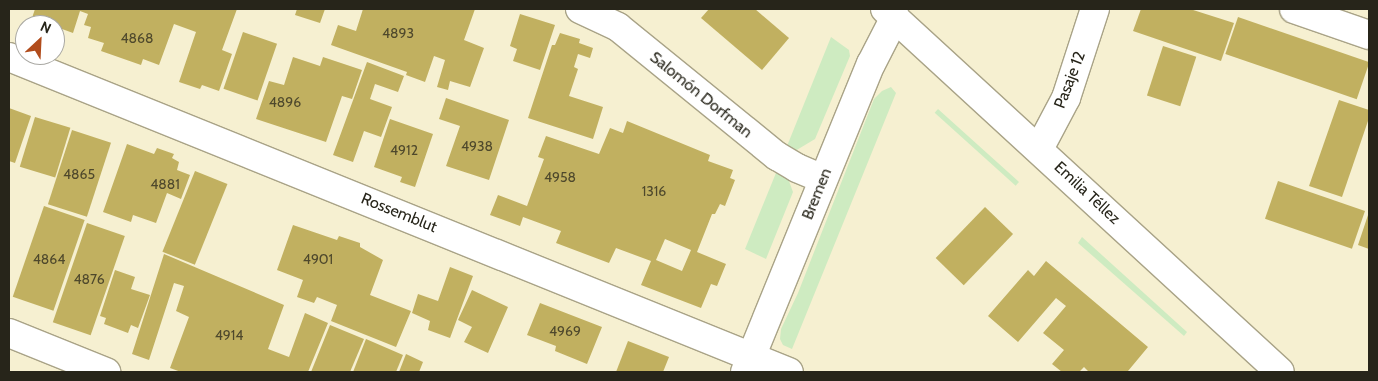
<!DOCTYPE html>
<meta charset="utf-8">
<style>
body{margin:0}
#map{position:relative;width:1378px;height:381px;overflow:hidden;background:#f6f0d1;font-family:Cabin,sans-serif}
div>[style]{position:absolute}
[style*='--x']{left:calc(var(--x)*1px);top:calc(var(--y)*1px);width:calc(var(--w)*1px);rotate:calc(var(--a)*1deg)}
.green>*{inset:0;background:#ceebc1;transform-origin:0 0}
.building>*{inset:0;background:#c1b060;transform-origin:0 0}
.roads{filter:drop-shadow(1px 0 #a9a387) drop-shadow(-1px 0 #a9a387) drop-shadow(0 1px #a9a387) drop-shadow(0 -1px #a9a387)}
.street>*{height:28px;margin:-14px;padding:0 14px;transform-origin:14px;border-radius:14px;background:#fff}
.secondary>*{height:28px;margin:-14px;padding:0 14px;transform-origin:14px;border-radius:14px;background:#fff}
span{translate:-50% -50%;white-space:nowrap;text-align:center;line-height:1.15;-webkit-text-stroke:5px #fff;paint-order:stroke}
.number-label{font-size:14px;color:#4e482c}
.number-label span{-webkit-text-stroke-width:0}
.street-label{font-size:16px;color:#27251a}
.frame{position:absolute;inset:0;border:10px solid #27251a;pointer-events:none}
.north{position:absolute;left:15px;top:15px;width:50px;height:50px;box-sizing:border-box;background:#fff;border:1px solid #a9a8a3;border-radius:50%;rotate:25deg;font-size:14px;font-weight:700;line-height:20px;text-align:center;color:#27251a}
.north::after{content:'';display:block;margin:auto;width:18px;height:22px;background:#b14c1c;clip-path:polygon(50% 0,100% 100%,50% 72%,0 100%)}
</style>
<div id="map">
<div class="green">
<div style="clip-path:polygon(831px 37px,849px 50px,850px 56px,815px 139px,795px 151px,785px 151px)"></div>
<div style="clip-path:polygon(891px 87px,896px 93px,792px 349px,783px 345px,780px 339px,781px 329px,798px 293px,874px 99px,882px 91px)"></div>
<div style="left:938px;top:109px;width:109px;height:5px;rotate:42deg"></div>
<div style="clip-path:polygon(778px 168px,786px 173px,793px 192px,766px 259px,745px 249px)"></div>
<div style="clip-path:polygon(1082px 237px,1187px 332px,1184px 336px,1078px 243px)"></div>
</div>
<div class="building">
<div style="clip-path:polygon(35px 9px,237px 9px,222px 50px,232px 54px,219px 91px,202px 85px,200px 89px,179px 82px,196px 32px,174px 24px,159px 65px,143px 59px,141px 65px,101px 51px,104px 43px,88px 38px,91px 27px,84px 25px,88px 14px,80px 11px,73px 33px,32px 18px)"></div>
<div style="clip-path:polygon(297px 9px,325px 9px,320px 23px,295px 15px)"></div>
<div style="clip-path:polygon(363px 9px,475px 9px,464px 40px,484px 48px,470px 87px,450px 81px,448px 90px,437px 87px,445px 60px,434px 56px,425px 82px,406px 75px,407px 72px,331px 45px,338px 25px,356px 31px)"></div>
<div style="clip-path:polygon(709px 9px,755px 9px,789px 38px,762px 70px,701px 18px)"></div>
<div style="clip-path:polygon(1141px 9px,1190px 9px,1234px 23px,1221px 61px,1133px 31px)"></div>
<div style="clip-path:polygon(520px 14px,555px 25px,540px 70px,513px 61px,517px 49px,510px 46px)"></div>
<div style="left:1238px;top:17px;width:139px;height:39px;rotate:19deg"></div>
<div style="left:243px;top:32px;width:36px;height:60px;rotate:19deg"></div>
<div style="clip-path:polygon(560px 33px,580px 39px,579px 43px,593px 48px,590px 58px,578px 54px,574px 67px,578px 69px,569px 96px,603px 107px,593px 139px,528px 118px,552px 45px,555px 45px)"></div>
<div style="left:1163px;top:46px;width:35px;height:52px;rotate:18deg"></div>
<div style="clip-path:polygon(293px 57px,320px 66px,323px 57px,362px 70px,352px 99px,342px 96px,326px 142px,256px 119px,269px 81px,284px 85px)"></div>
<div style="clip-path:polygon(367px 62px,404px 76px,398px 92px,375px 84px,370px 99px,392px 107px,381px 137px,364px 131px,353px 162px,333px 155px)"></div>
<div style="clip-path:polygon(446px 98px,509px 120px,489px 180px,446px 166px,460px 126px,439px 119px)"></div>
<div style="clip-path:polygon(1339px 100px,1369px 110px,1369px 118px,1342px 197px,1309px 186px)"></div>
<div style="clip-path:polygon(9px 108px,31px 116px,15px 163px,9px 161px)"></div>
<div style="left:35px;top:117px;width:37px;height:52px;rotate:17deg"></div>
<div style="clip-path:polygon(390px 119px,433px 134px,415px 187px,400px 182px,402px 177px,374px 167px)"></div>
<div style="clip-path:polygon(evenodd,627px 121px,710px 155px,708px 161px,733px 170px,730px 178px,735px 180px,725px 206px,720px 204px,715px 214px,712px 214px,697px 252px,726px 264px,717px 286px,711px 284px,701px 308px,641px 285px,651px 261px,616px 248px,609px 263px,556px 243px,561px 231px,523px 217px,520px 226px,490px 215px,498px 195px,527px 206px,544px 159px,538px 157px,546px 136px,599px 154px,610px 128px,623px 133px,627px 121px,665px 239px,691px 250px,682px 271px,656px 260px,665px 239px)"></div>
<div style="left:72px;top:130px;width:41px;height:78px;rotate:18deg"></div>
<div style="clip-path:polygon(127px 144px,154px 154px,157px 148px,174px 154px,172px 158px,179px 162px,177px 170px,190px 175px,181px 199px,167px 193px,156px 223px,133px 215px,131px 222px,103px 212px)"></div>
<div style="left:195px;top:171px;width:35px;height:87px;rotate:22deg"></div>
<div style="left:1278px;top:181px;width:92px;height:40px;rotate:19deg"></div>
<div style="left:44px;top:206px;width:43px;height:96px;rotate:19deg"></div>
<div style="left:985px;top:207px;width:39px;height:71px;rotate:44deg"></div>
<div style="clip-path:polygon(1369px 212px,1369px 249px,1358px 245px)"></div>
<div style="left:87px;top:223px;width:40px;height:105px;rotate:19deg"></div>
<div style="clip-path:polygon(293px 225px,337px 240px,339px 236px,360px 243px,360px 247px,383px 260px,370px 295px,411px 311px,396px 347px,331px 321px,337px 305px,317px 297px,314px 303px,297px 297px,303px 280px,277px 270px)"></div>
<div style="clip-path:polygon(164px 254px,284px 305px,268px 349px,289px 357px,305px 313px,328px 323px,308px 372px,181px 372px,170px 368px,189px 317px,176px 311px,184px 286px,174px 283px,149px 360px,132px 354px)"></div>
<div style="clip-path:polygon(1046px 261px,1148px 347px,1128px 371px,1130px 372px,1089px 372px,1084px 367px,1079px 372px,1062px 372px,1052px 364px,1064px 350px,1043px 333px,1066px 306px,1056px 298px,1018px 342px,988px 316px,1028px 270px,1034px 276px)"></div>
<div style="clip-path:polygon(450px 267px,473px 276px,450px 338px,428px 330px,430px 321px,412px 313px,418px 294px,438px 301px)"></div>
<div style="clip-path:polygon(115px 270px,135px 277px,131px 289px,150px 295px,138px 328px,131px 325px,128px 333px,104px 324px,106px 318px,100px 316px)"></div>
<div style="clip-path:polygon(472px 290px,508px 307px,488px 353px,464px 342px,472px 327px,458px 320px)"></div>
<div style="clip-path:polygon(540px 303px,602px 327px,587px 364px,555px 351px,556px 346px,527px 335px)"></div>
<div style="clip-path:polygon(330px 325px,364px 339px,350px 372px,311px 372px)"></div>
<div style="clip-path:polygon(366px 339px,403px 355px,396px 372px,353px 372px)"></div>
<div style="clip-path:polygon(628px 341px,669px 357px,663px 372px,616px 372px)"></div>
<div style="clip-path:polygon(406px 354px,423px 362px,419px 372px,399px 372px)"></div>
</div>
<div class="roads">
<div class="street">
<div style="--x:580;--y:9;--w:42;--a:25.3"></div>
<div style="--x:618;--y:27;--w:205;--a:39.1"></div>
<div style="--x:777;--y:156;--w:23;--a:31"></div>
<div style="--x:797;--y:168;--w:28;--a:23"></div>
<div style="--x:1294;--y:9;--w:79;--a:19.1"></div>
<div style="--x:9;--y:57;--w:841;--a:21.99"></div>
<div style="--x:1039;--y:149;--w:58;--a:-62.1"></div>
<div style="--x:1066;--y:98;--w:94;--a:-72"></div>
<div style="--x:9;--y:333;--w:105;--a:21.9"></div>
<div style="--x:745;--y:372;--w:333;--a:-67.8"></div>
<div style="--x:871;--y:64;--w:53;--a:-62.9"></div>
</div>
<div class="secondary">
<div style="--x:885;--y:9;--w:536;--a:42.58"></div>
</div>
</div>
<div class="number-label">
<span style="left:398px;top:33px">4893</span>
<span style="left:137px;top:38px">4868</span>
<span style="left:285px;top:102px">4896</span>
<span style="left:477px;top:146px">4938</span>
<span style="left:404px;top:150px">4912</span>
<span style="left:79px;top:174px">4865</span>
<span style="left:560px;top:177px">4958</span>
<span style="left:165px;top:184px">4881</span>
<span style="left:654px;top:191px">1316</span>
<span style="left:49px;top:259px">4864</span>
<span style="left:318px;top:259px">4901</span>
<span style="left:89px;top:279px">4876</span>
<span style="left:565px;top:331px">4969</span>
<span style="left:229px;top:335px">4914</span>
</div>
<div class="street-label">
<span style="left:1070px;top:80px;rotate:-69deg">Pasaje 12</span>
<span style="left:701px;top:95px;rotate:39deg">Salomón Dorfman</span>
<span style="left:1087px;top:193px;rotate:43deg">Emilia Téllez</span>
<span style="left:817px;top:194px;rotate:-68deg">Bremen</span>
<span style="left:399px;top:213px;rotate:22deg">Rossemblut</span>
</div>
<div class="frame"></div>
<div class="north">N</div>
</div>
